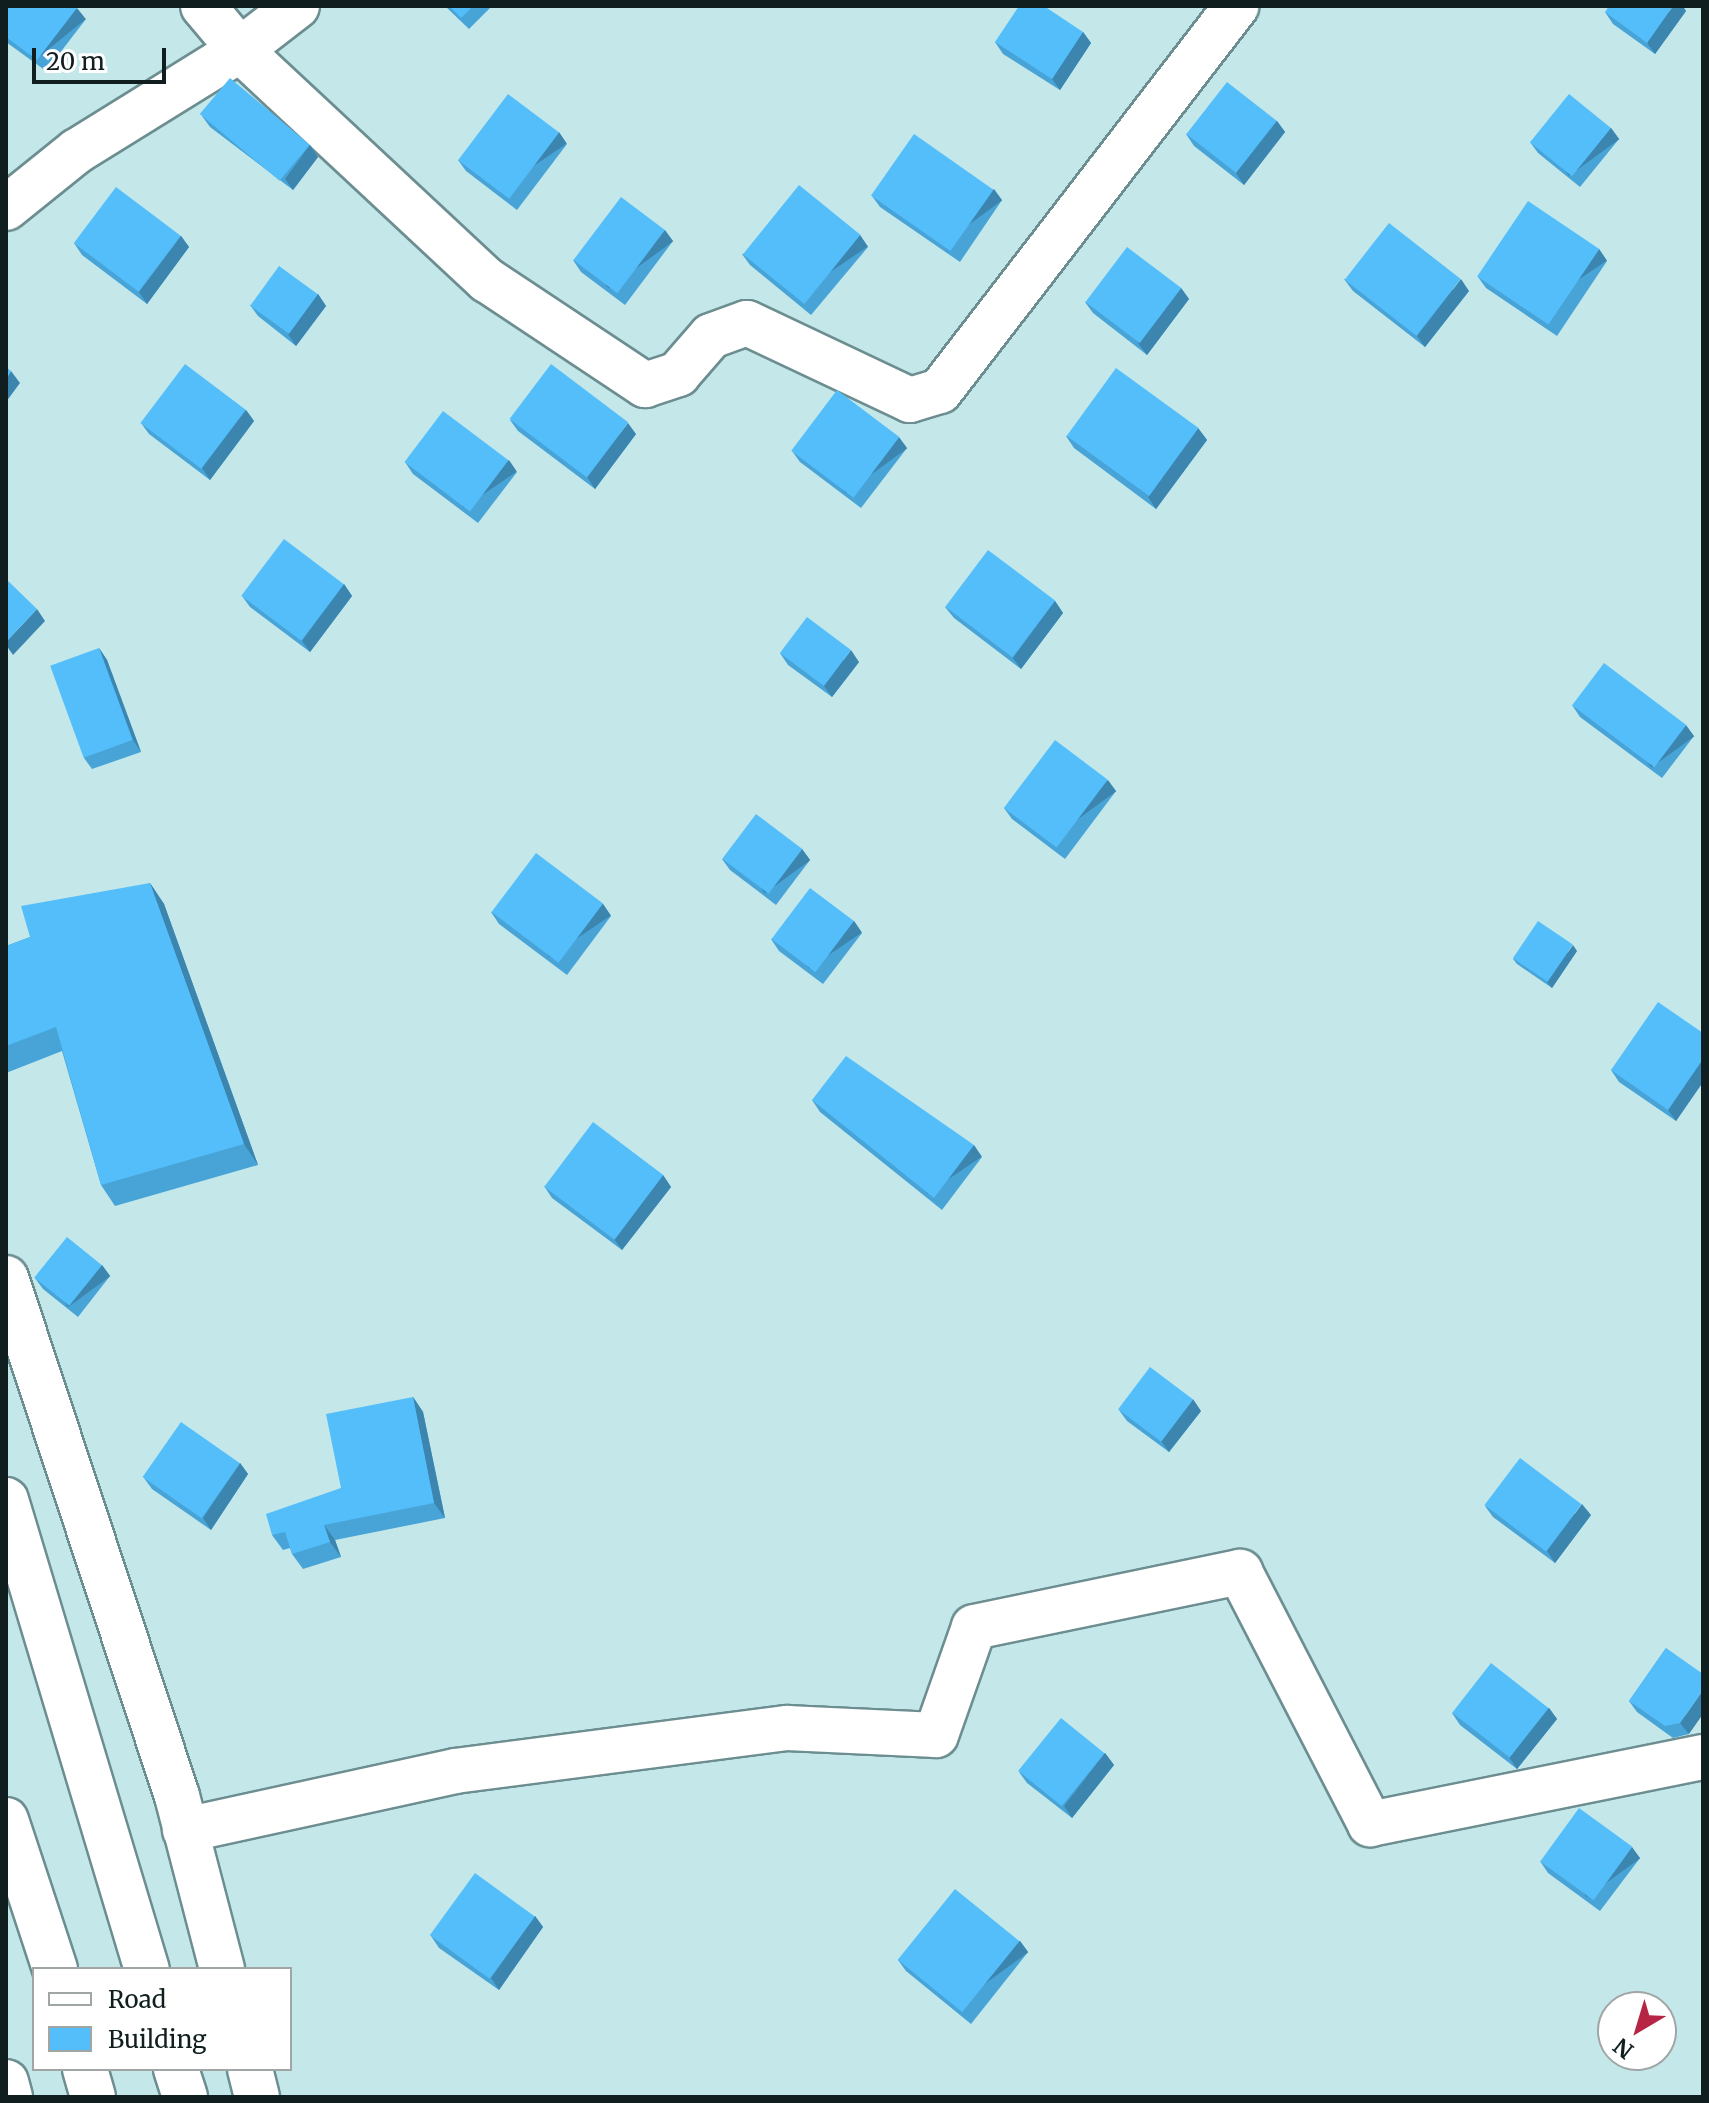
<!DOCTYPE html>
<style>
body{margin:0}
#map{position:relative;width:1709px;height:2103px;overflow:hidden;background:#c4e8ea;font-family:Merriweather,serif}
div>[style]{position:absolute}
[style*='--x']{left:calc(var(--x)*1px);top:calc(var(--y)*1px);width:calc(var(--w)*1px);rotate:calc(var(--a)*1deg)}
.roads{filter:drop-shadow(2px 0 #6d8e91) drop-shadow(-2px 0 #6d8e91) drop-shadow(0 2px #6d8e91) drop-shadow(0 -2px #6d8e91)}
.minor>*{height:44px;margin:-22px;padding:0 22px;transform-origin:22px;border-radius:22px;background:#fff}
.highway>*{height:44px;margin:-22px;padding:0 22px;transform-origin:22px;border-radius:22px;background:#fff}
.wall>*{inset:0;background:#48a3d7}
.shaded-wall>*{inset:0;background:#3b85af;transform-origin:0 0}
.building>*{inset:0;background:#54befa;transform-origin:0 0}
span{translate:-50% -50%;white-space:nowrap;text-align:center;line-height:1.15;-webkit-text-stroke:6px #fff;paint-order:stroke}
.frame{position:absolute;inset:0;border:8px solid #111e1f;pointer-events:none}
.legend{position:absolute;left:32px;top:1967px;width:260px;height:104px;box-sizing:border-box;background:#fff;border:2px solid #a0a5a5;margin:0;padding:10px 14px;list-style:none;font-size:24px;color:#111e1f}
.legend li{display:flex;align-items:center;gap:16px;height:40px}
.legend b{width:40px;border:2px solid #a0a5a5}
.north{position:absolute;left:1597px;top:1991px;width:80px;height:80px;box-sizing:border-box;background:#fff;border:2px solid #a0a5a5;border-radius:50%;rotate:218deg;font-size:22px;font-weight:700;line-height:32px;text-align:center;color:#111e1f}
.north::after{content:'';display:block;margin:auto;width:28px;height:36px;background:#b72545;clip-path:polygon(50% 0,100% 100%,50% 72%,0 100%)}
.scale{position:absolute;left:32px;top:48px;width:134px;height:36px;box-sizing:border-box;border:4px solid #111e1f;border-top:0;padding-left:10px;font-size:24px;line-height:28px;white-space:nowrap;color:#111e1f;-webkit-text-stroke:6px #fff;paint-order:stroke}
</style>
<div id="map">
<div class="roads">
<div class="minor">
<div style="--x:203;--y:6;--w:57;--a:49.9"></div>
<div style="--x:240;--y:50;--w:72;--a:-37.7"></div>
<div style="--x:6;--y:208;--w:91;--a:-38.8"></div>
<div style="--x:77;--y:151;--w:192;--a:-31.8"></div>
<div style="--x:240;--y:50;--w:338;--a:43"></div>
<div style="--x:487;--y:280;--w:190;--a:33.6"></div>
<div style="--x:645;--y:385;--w:35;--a:-18"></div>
<div style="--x:678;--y:374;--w:50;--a:-49"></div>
<div style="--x:711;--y:336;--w:38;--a:-20"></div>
<div style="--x:747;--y:323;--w:180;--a:25.3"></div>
<div style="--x:910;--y:400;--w:31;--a:-17"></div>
<div style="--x:940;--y:391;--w:486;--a:-52.4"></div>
<div style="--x:6;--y:1278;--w:545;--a:71.73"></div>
<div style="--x:177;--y:1796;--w:179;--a:75.4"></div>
<div style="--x:185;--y:1830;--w:276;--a:-12.3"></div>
<div style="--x:455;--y:1771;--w:335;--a:-7.4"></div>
<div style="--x:787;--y:1728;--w:149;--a:2.7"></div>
<div style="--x:936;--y:1735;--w:114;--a:-70.6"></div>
<div style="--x:974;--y:1627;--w:272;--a:-11.7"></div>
<div style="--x:1240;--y:1572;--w:284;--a:62.7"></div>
<div style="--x:1370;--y:1824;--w:340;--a:-11.4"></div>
<div style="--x:250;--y:2069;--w:29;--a:76"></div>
<div style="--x:6;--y:2082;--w:16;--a:75"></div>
</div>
<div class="highway">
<div style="--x:6;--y:1500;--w:490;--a:73.3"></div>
<div style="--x:6;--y:1820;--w:157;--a:71.8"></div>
<div style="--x:85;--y:2069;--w:29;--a:74"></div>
<div style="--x:176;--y:2069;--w:29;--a:72"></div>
</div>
</div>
<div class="wall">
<div style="clip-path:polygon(6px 6px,86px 19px,46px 71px,6px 42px)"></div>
<div style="clip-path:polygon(445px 6px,492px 6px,469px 29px)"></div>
<div style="clip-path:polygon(1686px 11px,1655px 54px,1613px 24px,1605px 12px)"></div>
<div style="clip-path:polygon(1083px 32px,1091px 43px,1060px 90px,1003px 54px,995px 42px)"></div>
<div style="clip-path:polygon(202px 116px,310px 145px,318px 157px,293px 190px,210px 127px)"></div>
<div style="clip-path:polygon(1277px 121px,1285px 132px,1244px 185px,1194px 146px,1186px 134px)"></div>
<div style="clip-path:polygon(1611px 128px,1619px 139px,1580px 187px,1538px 153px,1530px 142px)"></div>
<div style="clip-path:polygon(567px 144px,517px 210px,466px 171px,458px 160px)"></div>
<div style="clip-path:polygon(872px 196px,1002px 200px,960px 262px,880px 207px)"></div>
<div style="clip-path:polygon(860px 235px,868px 247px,811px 315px,750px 265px,742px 254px)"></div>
<div style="clip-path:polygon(181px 236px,189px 247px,147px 304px,82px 255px,74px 243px)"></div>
<div style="clip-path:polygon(673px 241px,625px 305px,581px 272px,573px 260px)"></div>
<div style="clip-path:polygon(1599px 249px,1607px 261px,1557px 336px,1486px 288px,1478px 277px)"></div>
<div style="clip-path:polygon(1344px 279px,1469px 291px,1425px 347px,1353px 291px)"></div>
<div style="clip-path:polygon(1181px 288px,1189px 299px,1147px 355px,1093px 313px,1085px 302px)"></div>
<div style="clip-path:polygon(318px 294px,326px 306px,296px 346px,258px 316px,250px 305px)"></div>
<div style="clip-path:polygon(246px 410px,254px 421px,210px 480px,149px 434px,141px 423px)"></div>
<div style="clip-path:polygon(510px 420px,636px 434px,595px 489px,518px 431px)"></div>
<div style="clip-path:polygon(1198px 428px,1207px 440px,1156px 509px,1074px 448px,1066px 436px)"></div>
<div style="clip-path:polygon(907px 448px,861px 508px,800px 462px,792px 451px)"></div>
<div style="clip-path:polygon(405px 462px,517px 472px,478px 523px,413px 474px)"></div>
<div style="clip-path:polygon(344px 584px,352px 596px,310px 652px,250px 607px,242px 596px)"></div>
<div style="clip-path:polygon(1055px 601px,1063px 613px,1021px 669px,954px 618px,945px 607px)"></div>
<div style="clip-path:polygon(99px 648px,107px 660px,141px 752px,92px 769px,84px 758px)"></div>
<div style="clip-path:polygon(780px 653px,859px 662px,832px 697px,788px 665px)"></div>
<div style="clip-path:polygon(1572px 705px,1694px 736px,1662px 778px,1580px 717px)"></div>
<div style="clip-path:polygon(1116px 791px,1065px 859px,1012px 819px,1004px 808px)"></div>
<div style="clip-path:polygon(802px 849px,810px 860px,776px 905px,730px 870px,722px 859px)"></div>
<div style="clip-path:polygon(150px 883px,164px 904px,258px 1165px,115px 1206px,101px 1185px,62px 1051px,6px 1073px,6px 946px,30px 937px)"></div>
<div style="clip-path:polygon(603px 904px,611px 916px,567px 975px,499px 924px,491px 912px)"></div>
<div style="clip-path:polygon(854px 921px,862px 933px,823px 984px,779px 951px,771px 939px)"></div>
<div style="clip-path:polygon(1577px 951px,1552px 988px,1517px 964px,1513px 959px)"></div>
<div style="clip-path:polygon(1703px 1033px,1703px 1082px,1676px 1121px,1619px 1082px,1611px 1070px)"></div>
<div style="clip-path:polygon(812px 1100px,982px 1157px,942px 1210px,820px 1112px)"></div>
<div style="clip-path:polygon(663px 1175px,671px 1187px,622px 1250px,552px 1198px,544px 1186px)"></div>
<div style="clip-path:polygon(102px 1265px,110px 1276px,78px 1317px,43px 1289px,35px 1278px)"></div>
<div style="clip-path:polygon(413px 1397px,423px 1412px,445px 1518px,335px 1540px,341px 1557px,303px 1569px,292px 1554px,290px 1548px,283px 1550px,272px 1535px,341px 1488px)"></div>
<div style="clip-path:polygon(1119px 1410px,1201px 1411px,1169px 1452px,1127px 1421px)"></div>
<div style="clip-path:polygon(240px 1463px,248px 1474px,211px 1530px,152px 1489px,144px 1478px)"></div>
<div style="clip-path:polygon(1485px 1506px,1591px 1515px,1555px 1563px,1493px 1517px)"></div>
<div style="clip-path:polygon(1666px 1648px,1689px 1734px,1673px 1738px,1637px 1712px,1629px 1701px)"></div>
<div style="clip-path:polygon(1549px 1708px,1557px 1719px,1517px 1769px,1460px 1725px,1452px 1713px)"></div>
<div style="clip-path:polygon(1105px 1753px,1114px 1765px,1072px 1818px,1027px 1783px,1019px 1772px)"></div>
<div style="clip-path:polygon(1640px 1858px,1600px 1911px,1548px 1873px,1540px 1861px)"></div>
<div style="clip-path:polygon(535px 1916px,543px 1927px,499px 1990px,439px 1948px,431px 1936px)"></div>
<div style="clip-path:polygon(1020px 1941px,1028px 1952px,971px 2024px,906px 1971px,898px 1960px)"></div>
</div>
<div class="shaded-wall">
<div style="clip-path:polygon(1673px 6px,1683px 6px,1686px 11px,1655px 54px,1647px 43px)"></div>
<div style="left:77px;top:8px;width:14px;height:66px;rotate:51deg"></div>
<div style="clip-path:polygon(1083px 32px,1091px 43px,1060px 90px,1052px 79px)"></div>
<div style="clip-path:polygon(1277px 121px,1285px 132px,1244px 185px,1236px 173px)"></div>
<div style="left:1611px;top:128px;width:14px;height:62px;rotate:54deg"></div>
<div style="left:559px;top:132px;width:14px;height:83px;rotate:56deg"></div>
<div style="clip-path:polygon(310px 145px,318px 157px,293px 190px,285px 179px)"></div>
<div style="left:994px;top:189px;width:14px;height:75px;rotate:54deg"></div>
<div style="left:665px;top:230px;width:14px;height:80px;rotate:54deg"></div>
<div style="left:860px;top:235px;width:14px;height:89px;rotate:56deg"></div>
<div style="clip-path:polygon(181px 236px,189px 247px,147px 304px,139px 292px)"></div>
<div style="left:1599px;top:249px;width:14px;height:90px;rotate:56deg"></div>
<div style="clip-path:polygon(1461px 279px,1469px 291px,1425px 347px,1417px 336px)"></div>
<div style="clip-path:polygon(1181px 288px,1189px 299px,1147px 355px,1138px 343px)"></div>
<div style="clip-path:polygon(318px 294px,326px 306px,296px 346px,288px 334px)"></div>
<div style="clip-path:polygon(11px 371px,20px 383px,6px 402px,6px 379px)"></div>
<div style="clip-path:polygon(246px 410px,254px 421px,210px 480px,202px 468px)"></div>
<div style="clip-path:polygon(628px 423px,636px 434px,595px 489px,587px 477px)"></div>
<div style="clip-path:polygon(1198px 428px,1207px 440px,1156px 509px,1148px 497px)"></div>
<div style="left:899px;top:437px;width:14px;height:76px;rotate:54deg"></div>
<div style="left:509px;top:460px;width:14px;height:64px;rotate:56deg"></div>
<div style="clip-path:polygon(344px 584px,352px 596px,310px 652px,302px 641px)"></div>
<div style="clip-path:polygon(1055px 601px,1063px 613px,1021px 669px,1013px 658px)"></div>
<div style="clip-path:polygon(37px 609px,45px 621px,13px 655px,6px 645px,6px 642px)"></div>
<div style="clip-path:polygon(99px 648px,107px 660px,141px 752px,133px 740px)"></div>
<div style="clip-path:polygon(851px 650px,859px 662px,832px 697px,824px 686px)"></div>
<div style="left:1686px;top:725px;width:14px;height:53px;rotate:54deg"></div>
<div style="left:1108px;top:780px;width:14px;height:84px;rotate:54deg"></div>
<div style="left:802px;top:849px;width:14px;height:56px;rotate:54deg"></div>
<div style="clip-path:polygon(150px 883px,164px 904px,258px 1165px,244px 1144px)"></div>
<div style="left:603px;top:904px;width:14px;height:74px;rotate:56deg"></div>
<div style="left:854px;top:921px;width:14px;height:64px;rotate:56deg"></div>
<div style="clip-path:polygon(1573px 945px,1577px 951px,1552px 988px,1547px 982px)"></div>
<div style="clip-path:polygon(1703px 1059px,1703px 1082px,1676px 1121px,1668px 1110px)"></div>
<div style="left:974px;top:1145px;width:14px;height:66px;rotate:56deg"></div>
<div style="clip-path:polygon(663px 1175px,671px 1187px,622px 1250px,614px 1239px)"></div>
<div style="left:102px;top:1265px;width:14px;height:52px;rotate:54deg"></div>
<div style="clip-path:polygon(413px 1397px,423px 1412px,445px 1518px,434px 1503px)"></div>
<div style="clip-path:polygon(1193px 1399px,1201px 1411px,1169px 1452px,1161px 1441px)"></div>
<div style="clip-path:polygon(240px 1463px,248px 1474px,211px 1530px,203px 1518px)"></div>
<div style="clip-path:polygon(1582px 1504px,1591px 1515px,1555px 1563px,1547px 1551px)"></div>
<div style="clip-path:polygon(324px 1525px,335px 1540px,341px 1557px,330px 1542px)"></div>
<div style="clip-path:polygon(1703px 1690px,1703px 1714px,1689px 1734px,1680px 1723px)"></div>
<div style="clip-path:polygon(1549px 1708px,1557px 1719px,1517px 1769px,1509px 1757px)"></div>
<div style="clip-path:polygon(1105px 1753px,1114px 1765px,1072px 1818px,1064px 1806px)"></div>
<div style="left:1632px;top:1847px;width:14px;height:66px;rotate:54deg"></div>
<div style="clip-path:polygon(535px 1916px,543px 1927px,499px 1990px,491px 1978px)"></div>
<div style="left:1020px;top:1941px;width:14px;height:91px;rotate:54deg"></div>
</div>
<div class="building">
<div style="clip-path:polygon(6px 6px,75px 6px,77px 8px,37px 60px,6px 37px)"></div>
<div style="clip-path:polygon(449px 6px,473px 6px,461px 18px)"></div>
<div style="clip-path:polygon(1019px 6px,1044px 6px,1083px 32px,1052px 79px,995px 42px)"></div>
<div style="clip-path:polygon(1609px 6px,1673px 6px,1647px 43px,1605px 12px)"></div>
<div style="left:230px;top:78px;width:104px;height:47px;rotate:40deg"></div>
<div style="left:1227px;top:82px;width:63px;height:66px;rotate:38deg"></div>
<div style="left:508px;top:94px;width:64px;height:83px;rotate:37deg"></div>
<div style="left:1569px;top:94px;width:54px;height:62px;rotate:39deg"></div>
<div style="left:914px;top:134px;width:97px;height:75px;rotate:35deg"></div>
<div style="left:799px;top:185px;width:79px;height:89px;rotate:39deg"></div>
<div style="left:116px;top:187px;width:81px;height:70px;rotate:37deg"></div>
<div style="left:621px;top:197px;width:55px;height:79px;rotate:37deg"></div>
<div style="left:1528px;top:201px;width:86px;height:91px;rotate:34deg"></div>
<div style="left:1389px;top:223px;width:91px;height:72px;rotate:38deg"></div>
<div style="left:1127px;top:247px;width:68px;height:69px;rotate:37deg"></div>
<div style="left:279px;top:266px;width:48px;height:49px;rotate:36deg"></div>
<div style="left:185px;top:364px;width:76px;height:74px;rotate:37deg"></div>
<div style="left:551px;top:364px;width:97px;height:69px;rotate:37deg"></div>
<div style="clip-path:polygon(6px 367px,11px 371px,6px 379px)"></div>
<div style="left:1116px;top:368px;width:102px;height:84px;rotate:36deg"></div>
<div style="left:837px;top:390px;width:78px;height:76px;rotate:37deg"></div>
<div style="left:443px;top:411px;width:82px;height:64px;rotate:37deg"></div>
<div style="left:284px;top:539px;width:75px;height:71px;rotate:37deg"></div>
<div style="left:988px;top:550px;width:84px;height:71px;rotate:37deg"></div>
<div style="clip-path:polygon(6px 579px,37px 609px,6px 642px)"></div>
<div style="left:807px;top:617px;width:55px;height:45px;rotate:37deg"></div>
<div style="left:99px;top:648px;width:98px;height:52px;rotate:70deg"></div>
<div style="left:1604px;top:663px;width:103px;height:53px;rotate:37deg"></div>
<div style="left:1055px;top:740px;width:66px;height:85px;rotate:37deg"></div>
<div style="left:756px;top:814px;width:58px;height:56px;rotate:37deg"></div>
<div style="left:536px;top:853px;width:84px;height:74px;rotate:37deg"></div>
<div style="clip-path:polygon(150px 883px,244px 1144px,101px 1185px,56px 1027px,6px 1046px,6px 946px,30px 937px,21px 906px)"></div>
<div style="left:810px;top:888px;width:55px;height:64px;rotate:37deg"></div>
<div style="left:1538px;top:921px;width:42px;height:45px;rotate:34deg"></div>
<div style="clip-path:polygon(1658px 1002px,1703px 1033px,1703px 1059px,1668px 1110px,1611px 1070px)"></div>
<div style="clip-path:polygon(846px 1056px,974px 1145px,934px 1198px,812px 1100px)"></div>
<div style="left:593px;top:1122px;width:88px;height:81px;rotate:37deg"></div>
<div style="left:67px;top:1237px;width:45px;height:52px;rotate:39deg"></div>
<div style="left:1150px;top:1367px;width:54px;height:53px;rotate:37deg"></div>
<div style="clip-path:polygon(413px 1397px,434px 1503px,324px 1525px,330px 1542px,292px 1554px,285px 1532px,272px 1535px,266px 1514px,341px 1488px,326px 1414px)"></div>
<div style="left:181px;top:1422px;width:72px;height:67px;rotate:35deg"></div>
<div style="left:1520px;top:1458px;width:77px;height:59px;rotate:37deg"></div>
<div style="clip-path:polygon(1666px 1648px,1703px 1674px,1703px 1690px,1680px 1723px,1665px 1726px,1629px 1701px)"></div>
<div style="left:1491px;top:1663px;width:73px;height:63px;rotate:38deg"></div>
<div style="left:1061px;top:1718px;width:56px;height:68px;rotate:39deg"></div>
<div style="left:1579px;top:1808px;width:66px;height:66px;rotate:36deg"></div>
<div style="left:475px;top:1873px;width:74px;height:77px;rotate:36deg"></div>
<div style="left:955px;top:1889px;width:83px;height:91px;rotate:39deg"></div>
</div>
<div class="frame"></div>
<ul class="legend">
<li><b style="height:10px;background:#fff"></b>Road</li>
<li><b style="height:22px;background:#54befa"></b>Building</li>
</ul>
<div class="north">N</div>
<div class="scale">20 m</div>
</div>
